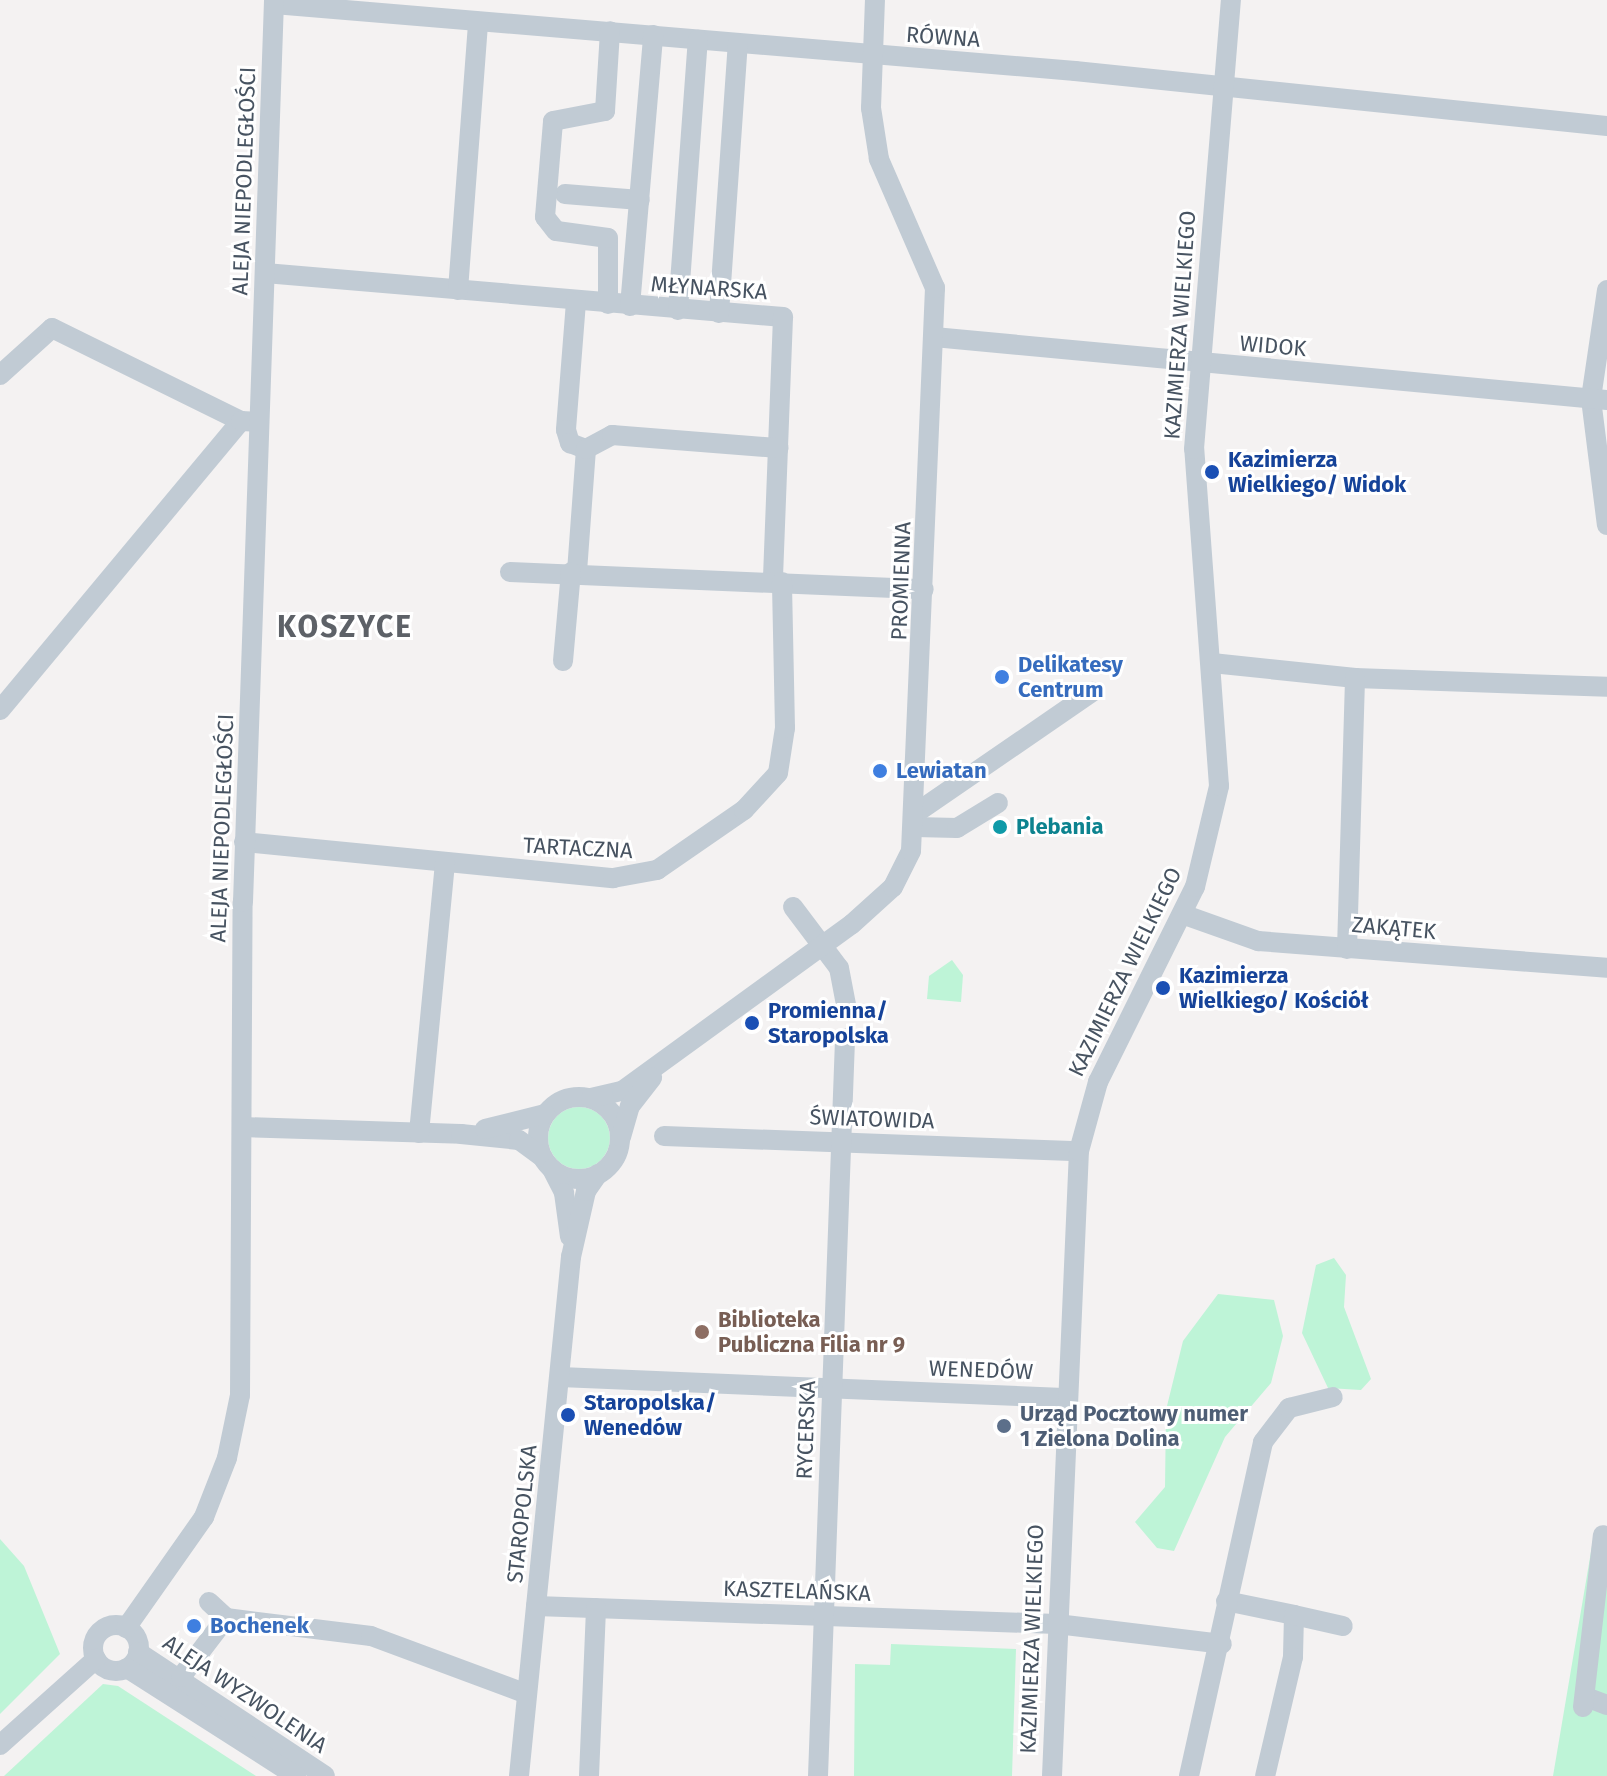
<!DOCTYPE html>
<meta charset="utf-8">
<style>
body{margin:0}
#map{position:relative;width:1607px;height:1776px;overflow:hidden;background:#f4f2f2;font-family:"Fira Sans",sans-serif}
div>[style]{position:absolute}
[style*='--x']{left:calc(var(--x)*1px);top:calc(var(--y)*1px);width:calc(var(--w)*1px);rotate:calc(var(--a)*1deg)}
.green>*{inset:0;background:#bef4d7}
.round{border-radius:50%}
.minor>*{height:20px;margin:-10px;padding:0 10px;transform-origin:10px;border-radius:10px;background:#c1cbd4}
.minor>.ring{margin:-10px;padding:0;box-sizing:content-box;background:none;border:20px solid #c1cbd4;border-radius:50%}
.dots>*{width:22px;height:22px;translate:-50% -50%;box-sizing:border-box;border:4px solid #fff;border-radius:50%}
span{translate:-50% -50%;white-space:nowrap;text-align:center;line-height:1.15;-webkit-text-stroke:6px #fff;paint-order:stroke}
.street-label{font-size:22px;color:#475361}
.transit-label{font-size:22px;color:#164399;font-weight:700}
.left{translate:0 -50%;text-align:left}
.shop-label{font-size:22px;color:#366cbe;font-weight:700}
.culture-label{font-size:22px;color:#0d838f;font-weight:700}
.education-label{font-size:22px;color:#785e54;font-weight:700}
.service-label{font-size:22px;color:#4e5e75;font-weight:700}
.district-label{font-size:30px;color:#5d6167;font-weight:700;letter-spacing:2px}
</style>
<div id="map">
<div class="green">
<div style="clip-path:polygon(952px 960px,963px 975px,961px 1002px,927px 999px,929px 976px)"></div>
<div class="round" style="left:548px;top:1107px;width:62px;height:62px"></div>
<div style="clip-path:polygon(1334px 1258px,1346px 1275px,1344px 1307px,1371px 1379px,1361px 1390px,1328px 1388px,1302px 1333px,1316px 1265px)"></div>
<div style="clip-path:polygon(1218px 1294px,1274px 1300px,1283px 1336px,1271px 1383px,1225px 1437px,1174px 1551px,1157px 1548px,1135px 1522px,1165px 1487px,1166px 1410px,1183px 1341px)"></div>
<div style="clip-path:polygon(1594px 1534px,1607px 1536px,1607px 1776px,1553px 1776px)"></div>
<div style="clip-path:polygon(0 1539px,24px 1566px,60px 1654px,0 1714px)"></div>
<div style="clip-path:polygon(891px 1644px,1016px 1649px,1012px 1776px,854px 1776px,855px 1664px,890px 1665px)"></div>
<div style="clip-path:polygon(103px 1684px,118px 1686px,256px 1776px,4px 1776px)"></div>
</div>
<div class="minor">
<div style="--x:274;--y:4;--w:804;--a:4.78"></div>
<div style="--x:1075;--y:71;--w:535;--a:5.9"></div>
<div style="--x:565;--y:194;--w:75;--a:4.6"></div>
<div style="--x:265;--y:273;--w:520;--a:4.86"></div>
<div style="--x:783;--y:317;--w:265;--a:92.2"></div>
<div style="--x:458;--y:290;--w:269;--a:-85.7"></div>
<div style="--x:1607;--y:290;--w:110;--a:98.4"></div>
<div style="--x:1591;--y:399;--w:127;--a:82.8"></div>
<div style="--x:576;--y:302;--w:128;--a:94.5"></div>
<div style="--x:566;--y:430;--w:14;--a:73"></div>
<div style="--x:570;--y:443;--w:17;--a:21"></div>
<div style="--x:586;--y:449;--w:123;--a:94.2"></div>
<div style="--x:608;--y:304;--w:66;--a:-90"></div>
<div style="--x:608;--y:238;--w:52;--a:-172.3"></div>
<div style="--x:556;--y:231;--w:18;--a:-128"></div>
<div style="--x:545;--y:217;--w:96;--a:-85.2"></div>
<div style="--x:553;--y:121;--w:53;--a:-10.9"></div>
<div style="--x:605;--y:111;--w:80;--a:-86.4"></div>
<div style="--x:630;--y:306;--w:272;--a:-85.1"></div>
<div style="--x:678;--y:310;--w:271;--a:-85.8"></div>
<div style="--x:719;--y:313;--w:270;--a:-86"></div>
<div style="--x:934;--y:337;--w:676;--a:5.35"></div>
<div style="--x:0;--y:375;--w:70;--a:-42.1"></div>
<div style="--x:52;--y:328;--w:211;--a:26.2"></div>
<div style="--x:586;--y:449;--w:30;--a:-28"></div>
<div style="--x:612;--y:435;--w:167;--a:4.5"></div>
<div style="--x:510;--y:572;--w:414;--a:2.4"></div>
<div style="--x:563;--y:661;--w:89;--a:-84.9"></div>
<div style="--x:1212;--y:663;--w:144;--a:6"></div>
<div style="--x:1355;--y:678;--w:252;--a:2"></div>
<div style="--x:0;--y:710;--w:376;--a:-50.2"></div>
<div style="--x:241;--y:421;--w:17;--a:3"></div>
<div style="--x:916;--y:813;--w:214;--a:-34.5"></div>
<div style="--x:915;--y:827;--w:42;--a:1.4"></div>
<div style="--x:957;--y:828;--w:48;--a:-31.4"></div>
<div style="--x:244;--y:842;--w:371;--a:5.6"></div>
<div style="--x:613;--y:878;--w:45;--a:-10.3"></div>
<div style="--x:657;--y:870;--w:106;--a:-34.6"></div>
<div style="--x:744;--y:810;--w:50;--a:-47.4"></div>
<div style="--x:778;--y:773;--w:46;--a:-81.2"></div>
<div style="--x:785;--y:728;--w:146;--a:-91.2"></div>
<div style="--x:793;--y:907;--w:76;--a:53"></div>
<div style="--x:839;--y:968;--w:43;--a:79.2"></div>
<div style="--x:1182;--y:914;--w:81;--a:19.6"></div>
<div style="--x:1258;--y:941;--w:350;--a:4.4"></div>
<div style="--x:1347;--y:949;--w:271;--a:-88.3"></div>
<div class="ring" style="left:538px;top:1097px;width:62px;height:62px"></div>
<div style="--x:591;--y:1098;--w:32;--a:-13"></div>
<div style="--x:622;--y:1091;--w:284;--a:-36"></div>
<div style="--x:852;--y:924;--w:55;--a:-42.1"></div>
<div style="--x:893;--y:887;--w:40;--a:-63.4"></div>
<div style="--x:911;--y:851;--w:564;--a:-87.56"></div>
<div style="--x:935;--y:288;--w:141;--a:-113.5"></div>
<div style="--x:879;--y:159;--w:52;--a:-98.9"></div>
<div style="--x:871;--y:108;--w:108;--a:-87.9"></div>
<div style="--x:242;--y:1127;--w:219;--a:1.8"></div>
<div style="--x:461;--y:1134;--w:58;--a:5.9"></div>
<div style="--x:519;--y:1140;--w:29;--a:36"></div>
<div style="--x:485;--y:1129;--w:62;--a:-14"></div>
<div style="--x:419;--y:1133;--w:272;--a:-84.5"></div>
<div style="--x:664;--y:1136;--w:415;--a:2.1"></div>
<div style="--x:621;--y:1137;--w:32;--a:-74"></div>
<div style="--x:630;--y:1106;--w:36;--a:-52"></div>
<div style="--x:552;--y:1169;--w:27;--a:63"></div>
<div style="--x:564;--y:1193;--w:44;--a:82.2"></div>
<div style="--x:560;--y:1377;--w:504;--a:2.39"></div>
<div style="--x:1226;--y:1601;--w:69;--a:11.6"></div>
<div style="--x:1294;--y:1615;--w:42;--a:91.4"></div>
<div style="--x:1293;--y:1657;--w:122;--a:103.2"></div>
<div style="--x:209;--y:1602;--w:23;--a:43"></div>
<div style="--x:226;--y:1618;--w:146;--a:7.1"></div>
<div style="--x:371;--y:1636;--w:166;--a:20.4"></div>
<div style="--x:536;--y:1606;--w:521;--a:1.98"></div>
<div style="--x:1057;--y:1624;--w:166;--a:6.9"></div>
<div style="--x:1294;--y:1615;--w:50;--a:12.7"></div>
<div class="ring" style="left:93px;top:1625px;width:26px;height:26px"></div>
<div style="--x:126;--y:1628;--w:136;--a:-54.9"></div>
<div style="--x:204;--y:1517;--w:63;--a:-68.7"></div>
<div style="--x:227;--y:1458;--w:64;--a:-78.3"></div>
<div style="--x:240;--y:1395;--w:493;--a:-89.7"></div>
<div style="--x:243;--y:902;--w:903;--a:-88.03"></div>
<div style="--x:138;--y:1652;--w:224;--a:33.5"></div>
<div style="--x:127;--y:1668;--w:201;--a:32.6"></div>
<div style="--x:181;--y:1677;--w:74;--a:-52.7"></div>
<div style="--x:1586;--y:1697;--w:22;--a:21"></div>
<div style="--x:1583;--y:1707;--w:173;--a:-83.4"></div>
<div style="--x:0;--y:1745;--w:129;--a:-41.9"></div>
<div style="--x:519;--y:1776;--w:522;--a:-84.28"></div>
<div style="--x:571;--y:1257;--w:68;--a:-77.2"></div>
<div style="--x:586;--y:1191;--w:21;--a:-55"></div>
<div style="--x:589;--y:1776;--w:168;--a:-87.6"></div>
<div style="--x:818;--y:1776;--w:738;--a:-87.9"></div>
<div style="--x:1052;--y:1776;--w:626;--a:-87.53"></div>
<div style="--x:1079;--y:1151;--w:72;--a:-74.6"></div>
<div style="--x:1098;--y:1082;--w:218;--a:-63.6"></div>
<div style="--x:1195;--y:887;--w:104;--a:-76.6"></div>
<div style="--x:1219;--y:786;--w:338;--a:-94.2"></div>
<div style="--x:1194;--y:449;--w:451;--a:-85.3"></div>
<div style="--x:1189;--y:1776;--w:342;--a:-77.5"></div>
<div style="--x:1263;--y:1442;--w:43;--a:-52.6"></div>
<div style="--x:1289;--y:1408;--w:45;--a:-14"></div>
</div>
<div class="dots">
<div style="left:1212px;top:472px;background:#1a4fb4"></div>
<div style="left:1002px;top:677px;background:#3f7fe0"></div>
<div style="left:880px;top:771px;background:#3f7fe0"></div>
<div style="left:1000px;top:827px;background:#0f9aa8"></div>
<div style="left:1163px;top:988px;background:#1a4fb4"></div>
<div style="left:752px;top:1023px;background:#1a4fb4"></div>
<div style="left:702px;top:1332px;background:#8d6e63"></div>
<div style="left:568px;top:1415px;background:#1a4fb4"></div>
<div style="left:1004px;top:1426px;background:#5c6f8a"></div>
<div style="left:194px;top:1626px;background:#3f7fe0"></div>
</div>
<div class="street-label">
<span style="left:943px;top:37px;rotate:4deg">RÓWNA</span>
<span style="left:244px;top:181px;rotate:-88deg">ALEJA NIEPODLEGŁOŚCI</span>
<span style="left:709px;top:288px;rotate:4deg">MŁYNARSKA</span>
<span style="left:1180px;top:325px;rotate:-86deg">KAZIMIERZA WIELKIEGO</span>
<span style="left:1273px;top:346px;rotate:5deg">WIDOK</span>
<span style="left:901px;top:581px;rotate:-88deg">PROMIENNA</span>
<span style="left:222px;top:828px;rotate:-88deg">ALEJA NIEPODLEGŁOŚCI</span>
<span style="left:578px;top:848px;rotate:3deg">TARTACZNA</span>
<span style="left:1394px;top:928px;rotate:5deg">ZAKĄTEK</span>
<span style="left:1125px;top:972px;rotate:-64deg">KAZIMIERZA WIELKIEGO</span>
<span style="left:872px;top:1119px;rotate:2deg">ŚWIATOWIDA</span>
<span style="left:981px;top:1370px;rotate:2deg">WENEDÓW</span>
<span style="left:806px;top:1430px;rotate:-88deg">RYCERSKA</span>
<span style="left:522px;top:1514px;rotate:-84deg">STAROPOLSKA</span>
<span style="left:797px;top:1591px;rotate:2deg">KASZTELAŃSKA</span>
<span style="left:1032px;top:1639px;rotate:-88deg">KAZIMIERZA WIELKIEGO</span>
<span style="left:245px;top:1694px;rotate:34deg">ALEJA WYZWOLENIA</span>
</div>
<div class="transit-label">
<span class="left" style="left:1228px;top:472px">Kazimierza<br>Wielkiego/ Widok</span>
<span class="left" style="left:1179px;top:988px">Kazimierza<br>Wielkiego/ Kościół</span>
<span class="left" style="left:768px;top:1023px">Promienna/<br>Staropolska</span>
<span class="left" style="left:584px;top:1415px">Staropolska/<br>Wenedów</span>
</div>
<div class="shop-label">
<span class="left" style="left:1018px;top:677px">Delikatesy<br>Centrum</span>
<span class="left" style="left:896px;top:771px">Lewiatan</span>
<span class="left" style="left:210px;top:1626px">Bochenek</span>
</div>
<div class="culture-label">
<span class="left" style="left:1016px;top:827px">Plebania</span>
</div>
<div class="education-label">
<span class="left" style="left:718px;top:1332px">Biblioteka<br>Publiczna Filia nr 9</span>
</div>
<div class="service-label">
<span class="left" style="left:1020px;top:1426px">Urząd Pocztowy numer<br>1 Zielona Dolina</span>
</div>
<div class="district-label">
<span style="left:345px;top:627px">KOSZYCE</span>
</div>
</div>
